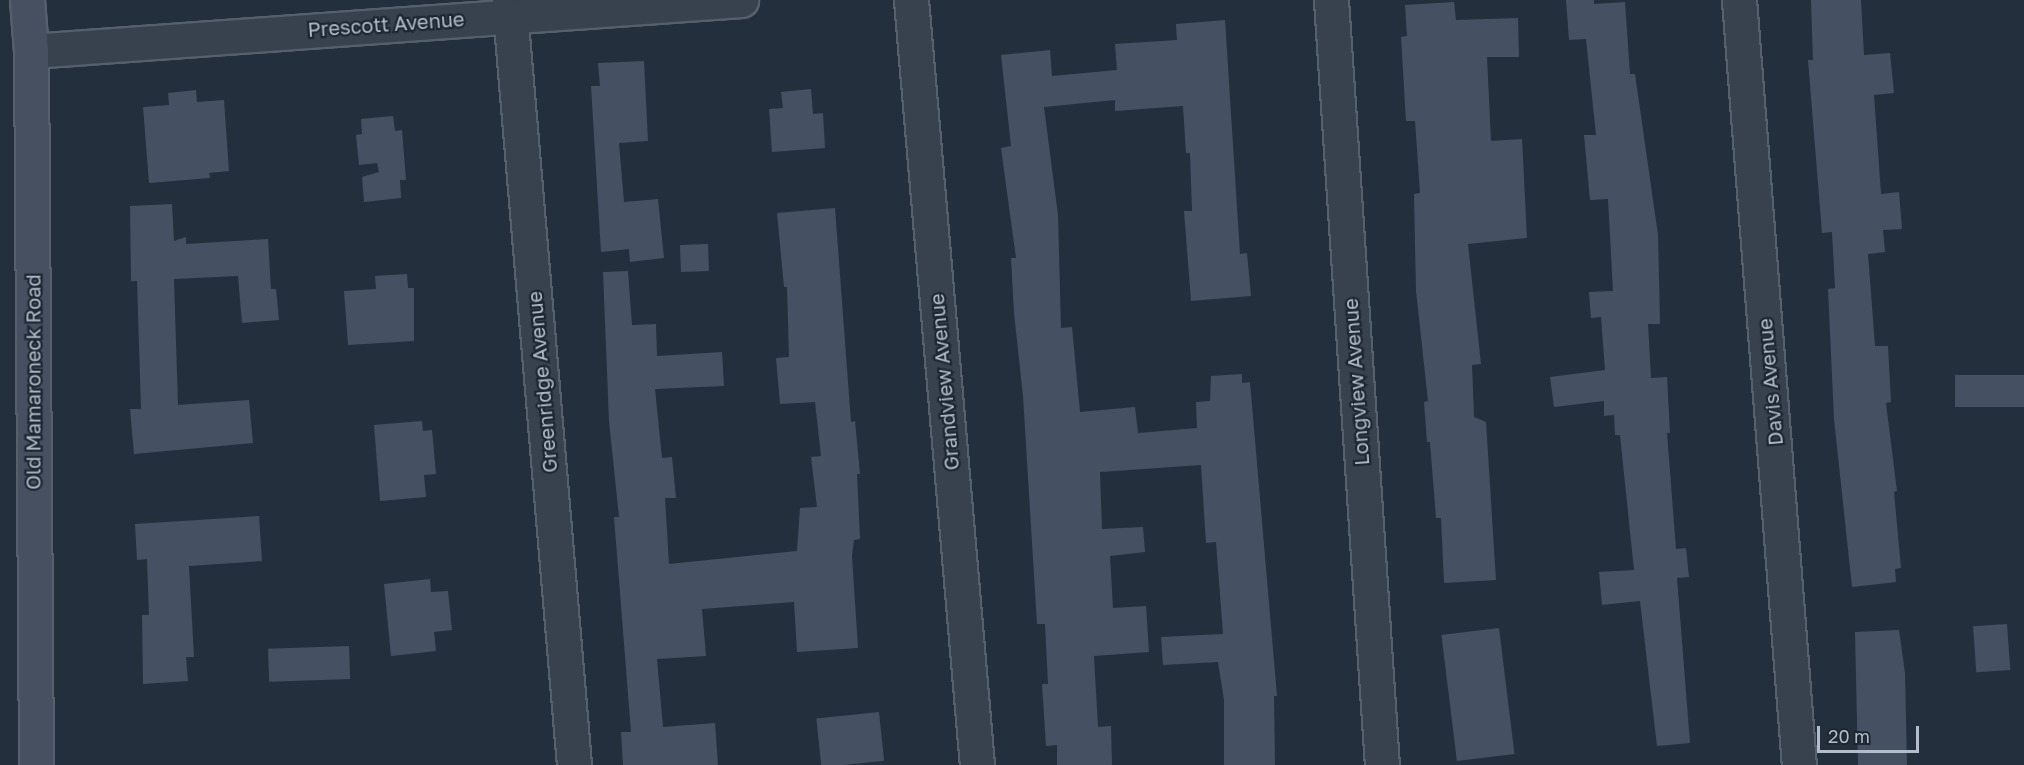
<!DOCTYPE html>
<style>
body{margin:0}
#map{position:relative;width:2024px;height:765px;overflow:hidden;background:#242f3e;font-family:"Golos Text",sans-serif}
div>[style]{position:absolute}
[style*='--x']{left:calc(var(--x)*1px);top:calc(var(--y)*1px);width:calc(var(--w)*1px);rotate:calc(var(--a)*1deg)}
.building>*{inset:0;background:#455162;transform-origin:0 0}
.roads{filter:drop-shadow(2px 0 #565f6c) drop-shadow(-2px 0 #565f6c) drop-shadow(0 2px #565f6c) drop-shadow(0 -2px #565f6c)}
.street>*{height:33px;margin:-16.5px;padding:0 16.5px;transform-origin:16.5px;border-radius:16.5px;background:#38414e}
.secondary>*{height:33px;margin:-16.5px;padding:0 16.5px;transform-origin:16.5px;border-radius:16.5px;background:#465061}
span{translate:-50% -50%;white-space:nowrap;text-align:center;line-height:1.15;-webkit-text-stroke:4.5px #1d2633;paint-order:stroke}
.street-label{font-size:20px;color:#b4bcc9}
.scale{position:absolute;left:1817px;top:726px;width:102px;height:27px;box-sizing:border-box;border:3px solid #b4bcc9;border-top:0;padding-left:8px;font-size:18px;line-height:21px;white-space:nowrap;color:#b4bcc9;-webkit-text-stroke:4px #1d2633;paint-order:stroke}
</style>
<div id="map">
<div class="building">
<div style="clip-path:polygon(1566px 0,1594px 0,1594px 4px,1625px 2px,1630px 74px,1635px 74px,1658px 235px,1660px 324px,1648px 324px,1651px 378px,1667px 377px,1670px 433px,1667px 433px,1676px 549px,1686px 548px,1689px 577px,1677px 578px,1690px 743px,1657px 746px,1640px 601px,1602px 605px,1599px 572px,1634px 570px,1620px 435px,1615px 435px,1614px 415px,1604px 416px,1604px 401px,1554px 407px,1550px 377px,1605px 370px,1601px 317px,1591px 318px,1589px 292px,1613px 291px,1608px 199px,1590px 200px,1584px 135px,1596px 135px,1586px 39px,1569px 40px)"></div>
<div style="clip-path:polygon(1811px 0,1861px 0,1864px 55px,1890px 53px,1894px 93px,1874px 95px,1881px 194px,1899px 192px,1902px 229px,1883px 230px,1885px 252px,1868px 254px,1875px 346px,1888px 346px,1891px 402px,1886px 403px,1897px 491px,1894px 492px,1901px 568px,1895px 569px,1896px 582px,1852px 587px,1834px 419px,1828px 289px,1835px 288px,1832px 232px,1822px 233px,1808px 60px,1813px 60px)"></div>
<div style="clip-path:polygon(1454px 2px,1456px 20px,1518px 18px,1519px 57px,1487px 57px,1491px 141px,1522px 139px,1527px 238px,1468px 244px,1481px 364px,1472px 365px,1474px 417px,1486px 422px,1496px 580px,1444px 583px,1441px 518px,1436px 518px,1430px 442px,1427px 442px,1424px 402px,1428px 401px,1416px 291px,1414px 194px,1420px 193px,1415px 121px,1406px 121px,1401px 37px,1407px 36px,1405px 5px)"></div>
<div style="clip-path:polygon(1225px 20px,1240px 254px,1247px 253px,1251px 296px,1191px 301px,1184px 211px,1192px 211px,1190px 153px,1186px 153px,1183px 106px,1115px 111px,1115px 100px,1044px 107px,1058px 215px,1061px 328px,1072px 327px,1080px 412px,1135px 407px,1138px 433px,1197px 428px,1196px 402px,1210px 401px,1211px 376px,1242px 374px,1242px 383px,1250px 382px,1277px 696px,1274px 696px,1275px 765px,1224px 765px,1224px 700px,1218px 662px,1163px 665px,1161px 637px,1223px 634px,1216px 542px,1206px 543px,1201px 465px,1100px 472px,1102px 529px,1143px 527px,1145px 552px,1110px 556px,1113px 608px,1146px 606px,1149px 652px,1094px 656px,1098px 727px,1111px 726px,1112px 765px,1057px 765px,1057px 745px,1046px 746px,1042px 684px,1048px 684px,1045px 624px,1037px 624px,1023px 396px,1014px 313px,1011px 258px,1016px 258px,1001px 148px,1011px 146px,1001px 55px,1050px 50px,1052px 76px,1117px 70px,1115px 44px,1177px 40px,1176px 24px)"></div>
<div style="clip-path:polygon(644px 61px,648px 141px,619px 143px,624px 202px,658px 199px,664px 258px,630px 262px,629px 249px,601px 252px,591px 86px,600px 86px,598px 63px)"></div>
<div style="clip-path:polygon(811px 89px,813px 114px,823px 113px,825px 148px,772px 152px,769px 109px,783px 108px,781px 92px)"></div>
<div style="clip-path:polygon(196px 90px,197px 102px,224px 100px,229px 171px,209px 173px,210px 178px,149px 183px,143px 107px,169px 105px,168px 93px)"></div>
<div style="clip-path:polygon(393px 116px,395px 131px,402px 130px,406px 180px,400px 180px,401px 198px,364px 202px,362px 177px,379px 172px,377px 163px,359px 165px,356px 135px,362px 134px,361px 119px)"></div>
<div style="clip-path:polygon(172px 204px,174px 241px,186px 237px,186px 244px,268px 239px,271px 289px,276px 289px,279px 320px,242px 323px,238px 276px,174px 279px,178px 405px,249px 400px,253px 443px,134px 454px,130px 409px,141px 409px,137px 281px,131px 281px,130px 206px)"></div>
<div style="clip-path:polygon(835px 208px,851px 422px,855px 421px,860px 474px,857px 474px,860px 539px,854px 540px,852px 556px,858px 648px,797px 652px,794px 602px,702px 609px,706px 656px,657px 659px,663px 727px,715px 723px,718px 765px,623px 765px,621px 732px,631px 732px,614px 517px,619px 517px,609px 421px,603px 272px,628px 271px,632px 325px,656px 324px,657px 356px,722px 352px,724px 386px,655px 389px,662px 458px,672px 457px,676px 498px,665px 498px,669px 564px,797px 551px,800px 508px,817px 507px,811px 457px,821px 456px,815px 402px,780px 404px,776px 358px,789px 357px,787px 287px,784px 287px,777px 213px)"></div>
<div style="left:708px;top:244px;width:27px;height:28px;rotate:88deg"></div>
<div style="clip-path:polygon(407px 274px,408px 288px,414px 288px,414px 341px,348px 345px,344px 291px,376px 289px,375px 276px)"></div>
<div style="left:2024px;top:375px;width:32px;height:69px;rotate:90deg"></div>
<div style="clip-path:polygon(422px 421px,423px 431px,432px 430px,436px 474px,424px 475px,426px 497px,380px 501px,374px 425px)"></div>
<div style="clip-path:polygon(259px 516px,262px 561px,189px 566px,194px 657px,186px 657px,188px 681px,143px 684px,142px 615px,149px 615px,147px 559px,137px 560px,135px 524px)"></div>
<div style="clip-path:polygon(430px 579px,431px 592px,448px 591px,452px 630px,434px 632px,436px 651px,391px 656px,384px 584px)"></div>
<div style="left:2007px;top:624px;width:46px;height:34px;rotate:86deg"></div>
<div style="left:1499px;top:628px;width:127px;height:58px;rotate:83deg"></div>
<div style="clip-path:polygon(1899px 630px,1905px 673px,1907px 765px,1858px 765px,1855px 632px)"></div>
<div style="left:349px;top:646px;width:33px;height:81px;rotate:88deg"></div>
<div style="left:879px;top:712px;width:49px;height:63px;rotate:84deg"></div>
</div>
<div class="roads">
<div class="street">
<div style="--x:509;--y:0;--w:768;--a:85.14"></div>
<div style="--x:911;--y:0;--w:768;--a:85.07"></div>
<div style="--x:1331;--y:0;--w:767;--a:86.19"></div>
<div style="--x:1739;--y:0;--w:767;--a:85.52"></div>
<div style="--x:31;--y:51;--w:712;--a:-4.11"></div>
</div>
<div class="secondary">
<div style="--x:27;--y:0;--w:51;--a:85.5"></div>
<div style="--x:31;--y:51;--w:714;--a:89.6"></div>
</div>
</div>
<div class="street-label">
<span style="left:386px;top:24px;rotate:-4deg">Prescott Avenue</span>
<span style="left:33px;top:382px;rotate:-90deg">Old Mamaroneck Road</span>
<span style="left:542px;top:382px;rotate:-95deg">Greenridge Avenue</span>
<span style="left:944px;top:382px;rotate:-95deg">Grandview Avenue</span>
<span style="left:1356px;top:382px;rotate:-94deg">Longview Avenue</span>
<span style="left:1770px;top:382px;rotate:-95deg">Davis Avenue</span>
</div>
<div class="scale">20 m</div>
</div>
